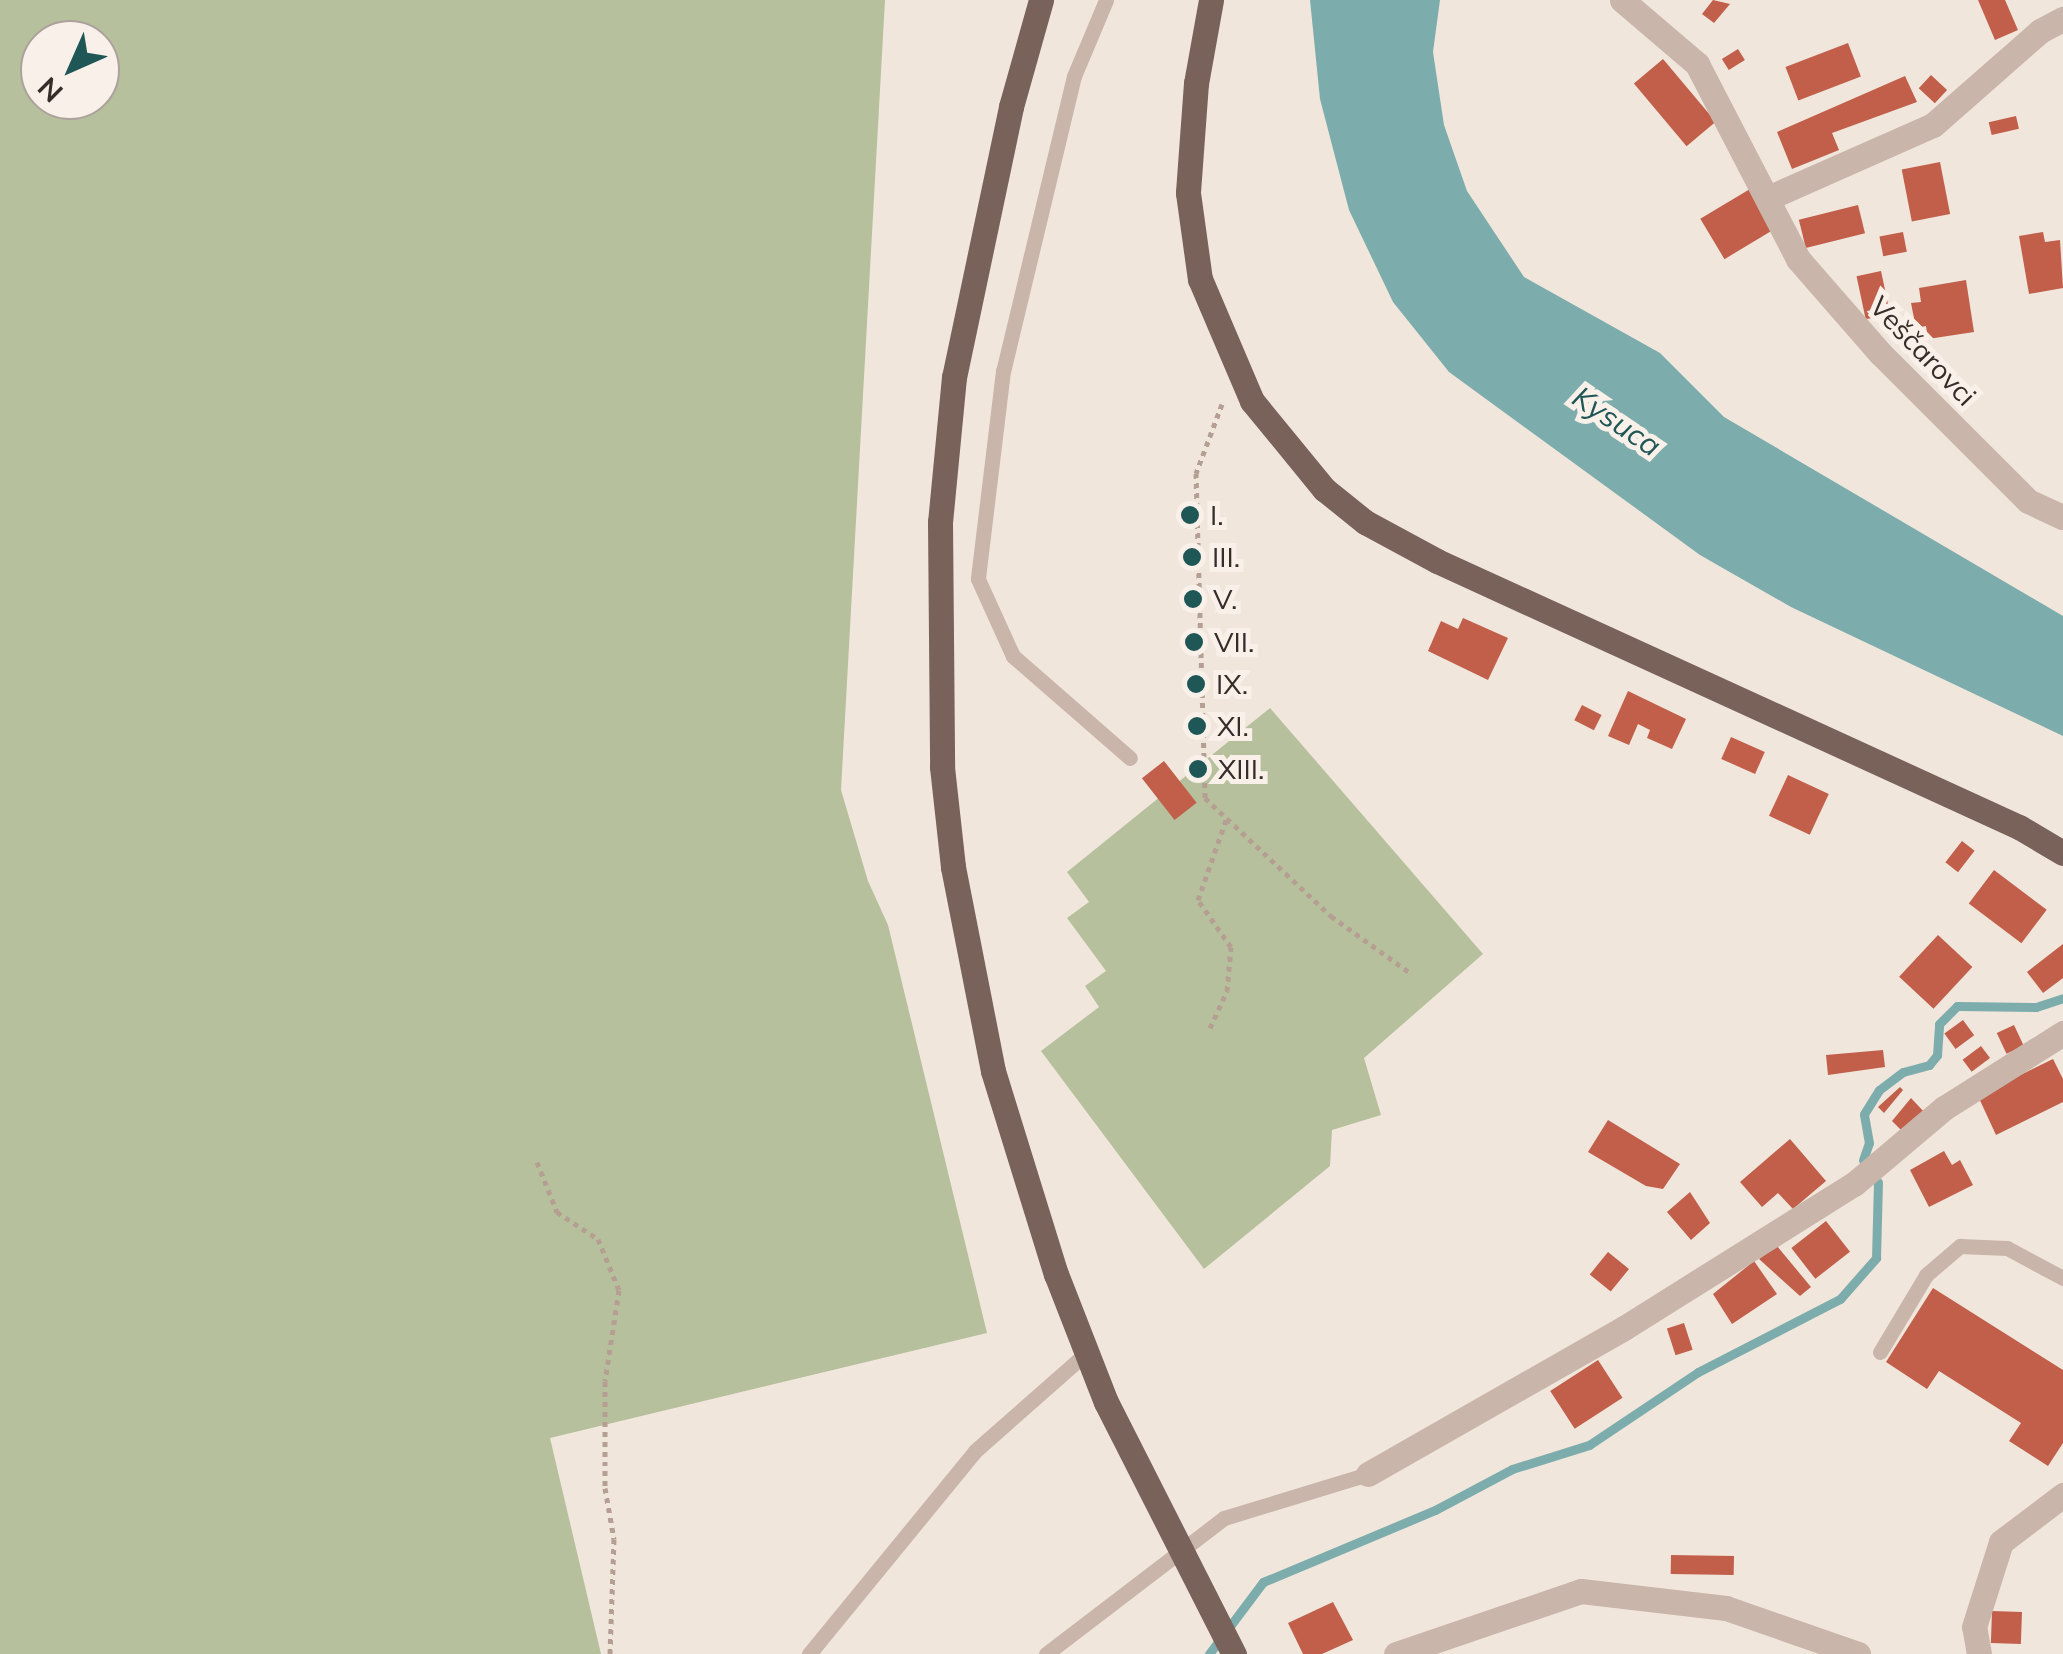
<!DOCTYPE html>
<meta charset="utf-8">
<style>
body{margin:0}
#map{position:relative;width:2063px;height:1654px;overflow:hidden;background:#f1e6dc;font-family:Mulish,sans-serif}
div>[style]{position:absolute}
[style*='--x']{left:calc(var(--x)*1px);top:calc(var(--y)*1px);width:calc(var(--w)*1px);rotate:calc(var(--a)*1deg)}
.green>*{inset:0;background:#b7c09d}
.water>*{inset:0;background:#7cadac}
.stream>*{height:9px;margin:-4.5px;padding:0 4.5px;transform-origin:4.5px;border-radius:4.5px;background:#7cadac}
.building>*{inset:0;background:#c15f4a;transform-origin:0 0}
.path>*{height:5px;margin-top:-2.5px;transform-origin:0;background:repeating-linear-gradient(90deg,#b59f93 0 5px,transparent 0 10px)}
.service>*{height:15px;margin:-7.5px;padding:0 7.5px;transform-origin:7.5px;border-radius:7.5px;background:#c9b5a9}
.minor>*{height:25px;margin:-12.5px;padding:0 12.5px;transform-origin:12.5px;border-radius:12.5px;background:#c9b5a9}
.primary>*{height:25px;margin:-12.5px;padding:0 12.5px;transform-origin:12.5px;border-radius:12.5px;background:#78625a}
.primary-bridge>*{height:25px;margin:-12.5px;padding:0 12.5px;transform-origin:12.5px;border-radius:12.5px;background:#78625a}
.dots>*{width:28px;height:28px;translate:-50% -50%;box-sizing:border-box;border:5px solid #f9f0e9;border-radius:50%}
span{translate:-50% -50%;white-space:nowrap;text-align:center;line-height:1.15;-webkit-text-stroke:10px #f9f0e9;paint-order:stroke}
.street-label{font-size:28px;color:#362c28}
.poi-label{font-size:28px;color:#362c28}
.left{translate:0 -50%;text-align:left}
.water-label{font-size:30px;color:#1f5656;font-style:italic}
.north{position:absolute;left:20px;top:20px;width:100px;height:100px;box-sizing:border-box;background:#f9f0e9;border:2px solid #aba29c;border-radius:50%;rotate:225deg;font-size:28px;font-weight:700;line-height:40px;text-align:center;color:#362c28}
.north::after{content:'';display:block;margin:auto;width:35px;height:45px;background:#1f5656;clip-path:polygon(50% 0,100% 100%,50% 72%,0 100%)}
</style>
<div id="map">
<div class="green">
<div style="clip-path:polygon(evenodd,0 0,885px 0,841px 790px,868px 881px,888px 925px,987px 1333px,550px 1438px,601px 1654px,0 1654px,0 0,100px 40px,100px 100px,40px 100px,40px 40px,100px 40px)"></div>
<div style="clip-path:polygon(1270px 708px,1483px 954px,1364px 1058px,1381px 1115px,1332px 1130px,1330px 1166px,1204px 1269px,1041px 1051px,1099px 1007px,1085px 986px,1106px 971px,1067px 918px,1089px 902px,1067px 872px)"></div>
</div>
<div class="water">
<div style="clip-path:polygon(1310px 0,1440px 0,1433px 52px,1444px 125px,1467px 191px,1524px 277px,1660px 353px,1724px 417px,2063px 616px,2063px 736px,1791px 607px,1700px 555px,1449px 372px,1393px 302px,1349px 210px,1320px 99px)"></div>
</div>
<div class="stream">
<div style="--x:1863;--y:1160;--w:18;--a:-71"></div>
<div style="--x:1869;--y:1143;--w:29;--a:-100"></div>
<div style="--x:1864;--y:1114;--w:28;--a:-58"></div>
<div style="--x:1879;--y:1090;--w:30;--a:-37"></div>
<div style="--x:1903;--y:1072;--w:27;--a:-15"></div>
<div style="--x:1929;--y:1065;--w:13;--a:-51"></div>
<div style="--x:1937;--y:1055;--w:31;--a:-86"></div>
<div style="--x:1939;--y:1024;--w:25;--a:-45"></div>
<div style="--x:1957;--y:1006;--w:79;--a:0.7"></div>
<div style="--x:2036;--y:1007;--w:28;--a:-18"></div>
<div style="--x:1209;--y:1654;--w:90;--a:-53.1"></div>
<div style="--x:1263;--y:1582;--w:186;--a:-22.7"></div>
<div style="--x:1435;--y:1510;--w:87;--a:-28"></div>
<div style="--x:1512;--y:1469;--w:81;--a:-17.3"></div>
<div style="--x:1589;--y:1445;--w:131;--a:-33.8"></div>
<div style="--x:1698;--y:1372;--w:160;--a:-27.2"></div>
<div style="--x:1840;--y:1299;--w:55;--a:-48.7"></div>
<div style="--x:1876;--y:1258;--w:76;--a:-88.5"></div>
</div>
<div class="building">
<div style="clip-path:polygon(1713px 0,1730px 4px,1714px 23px,1702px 14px)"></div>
<div style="clip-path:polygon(1978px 0,2005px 0,2018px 30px,1995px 40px)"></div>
<div style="left:1848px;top:43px;width:36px;height:67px;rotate:69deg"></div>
<div style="left:1738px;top:49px;width:13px;height:19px;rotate:58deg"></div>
<div style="left:1663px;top:59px;width:82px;height:38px;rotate:50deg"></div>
<div style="left:1931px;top:75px;width:22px;height:18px;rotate:43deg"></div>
<div style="clip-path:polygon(1905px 76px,1917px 102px,1832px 133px,1839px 150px,1792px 169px,1777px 132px)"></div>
<div style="left:2016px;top:116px;width:13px;height:28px;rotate:77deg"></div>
<div style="left:1940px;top:162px;width:53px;height:39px;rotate:79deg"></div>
<div style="left:1750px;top:189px;width:47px;height:58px;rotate:59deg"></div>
<div style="left:1858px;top:205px;width:29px;height:61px;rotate:76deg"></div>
<div style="left:1903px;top:232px;width:20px;height:24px;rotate:79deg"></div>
<div style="clip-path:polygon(2043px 232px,2045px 242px,2060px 240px,2063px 288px,2029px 294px,2019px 236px)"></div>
<div style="left:1881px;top:271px;width:44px;height:25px;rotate:78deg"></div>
<div style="clip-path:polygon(1966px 280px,1974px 332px,1928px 339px,1926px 326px,1916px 328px,1911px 303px,1921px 302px,1919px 288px)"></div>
<div style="clip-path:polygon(1463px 618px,1508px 638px,1488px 680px,1428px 651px,1441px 621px,1458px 629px)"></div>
<div style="clip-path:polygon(1628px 691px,1686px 719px,1672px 749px,1647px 738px,1650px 730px,1638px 724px,1629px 745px,1608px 736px)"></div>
<div style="left:1582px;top:705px;width:22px;height:17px;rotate:27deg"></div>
<div style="left:1731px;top:737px;width:37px;height:24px;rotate:24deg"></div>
<div style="left:1164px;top:761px;width:53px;height:28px;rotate:52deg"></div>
<div style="left:1788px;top:775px;width:45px;height:45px;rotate:25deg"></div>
<div style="left:1962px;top:841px;width:16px;height:27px;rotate:38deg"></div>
<div style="left:1994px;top:870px;width:66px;height:42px;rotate:37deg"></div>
<div style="left:1938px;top:935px;width:47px;height:57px;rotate:43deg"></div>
<div style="clip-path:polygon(2063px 944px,2063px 978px,2043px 993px,2027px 972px)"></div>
<div style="left:1963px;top:1020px;width:19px;height:23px;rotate:54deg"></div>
<div style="left:2014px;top:1025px;width:23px;height:19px;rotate:65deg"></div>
<div style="left:1981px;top:1046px;width:15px;height:23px;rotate:53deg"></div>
<div style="clip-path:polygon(1883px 1050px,1885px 1067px,1828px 1075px,1826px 1055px)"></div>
<div style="clip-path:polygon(2053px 1059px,2063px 1079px,2063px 1102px,1996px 1135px,1978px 1096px)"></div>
<div style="clip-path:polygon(1900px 1087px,1903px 1090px,1884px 1113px,1878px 1107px)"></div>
<div style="clip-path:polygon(1911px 1098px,1926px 1114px,1905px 1134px,1892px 1121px)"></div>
<div style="clip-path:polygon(1608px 1120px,1680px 1164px,1663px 1189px,1646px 1186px,1588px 1152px)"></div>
<div style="clip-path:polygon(1790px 1139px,1826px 1181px,1793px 1209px,1778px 1193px,1762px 1207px,1740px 1182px)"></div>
<div style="clip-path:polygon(1944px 1151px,1952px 1165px,1960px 1160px,1973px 1185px,1929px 1207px,1910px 1170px)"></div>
<div style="clip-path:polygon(1690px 1192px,1710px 1223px,1691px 1240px,1667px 1212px)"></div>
<div style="left:1826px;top:1221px;width:39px;height:44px;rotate:52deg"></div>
<div style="clip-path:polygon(1777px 1246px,1811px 1287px,1800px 1296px,1759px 1259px)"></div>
<div style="left:1608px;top:1252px;width:27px;height:29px;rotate:39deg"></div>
<div style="clip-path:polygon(1754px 1261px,1777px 1294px,1732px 1324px,1713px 1294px)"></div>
<div style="clip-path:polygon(1933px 1288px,2063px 1370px,2063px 1443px,2048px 1466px,2009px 1441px,2021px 1423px,1939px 1371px,1927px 1389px,1886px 1362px)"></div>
<div style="left:1684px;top:1323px;width:28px;height:18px;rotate:72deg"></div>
<div style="left:1598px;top:1360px;width:45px;height:57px;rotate:57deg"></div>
<div style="left:1671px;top:1555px;width:63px;height:19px;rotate:1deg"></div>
<div style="clip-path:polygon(1333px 1602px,1353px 1640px,1322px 1654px,1303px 1654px,1288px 1623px)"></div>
<div style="left:1992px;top:1611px;width:30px;height:32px;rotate:2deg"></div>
</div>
<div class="path">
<div style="--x:1222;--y:404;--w:74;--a:110.6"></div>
<div style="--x:1196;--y:473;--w:325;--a:88.4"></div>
<div style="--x:1205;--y:798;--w:173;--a:43.1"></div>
<div style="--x:1331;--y:916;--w:96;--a:35.7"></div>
<div style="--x:1210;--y:1028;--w:41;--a:-65.3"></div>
<div style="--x:1227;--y:991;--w:44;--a:-84.8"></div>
<div style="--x:1231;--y:947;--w:57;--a:-125.1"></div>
<div style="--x:1198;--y:900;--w:88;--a:-70.7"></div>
<div style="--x:537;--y:1162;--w:54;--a:68.2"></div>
<div style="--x:557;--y:1212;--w:49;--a:33.4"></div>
<div style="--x:598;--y:1239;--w:55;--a:67.6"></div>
<div style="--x:619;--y:1290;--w:92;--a:98.7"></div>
<div style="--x:605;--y:1381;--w:107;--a:90"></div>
<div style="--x:605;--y:1488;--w:52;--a:80"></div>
<div style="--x:614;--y:1539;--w:115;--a:92"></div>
</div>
<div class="service">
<div style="--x:1106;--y:0;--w:82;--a:112.8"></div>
<div style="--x:1074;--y:76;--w:303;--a:103.5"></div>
<div style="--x:1003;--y:371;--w:209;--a:96.9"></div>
<div style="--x:978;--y:579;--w:85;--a:65.6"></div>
<div style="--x:1013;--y:656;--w:155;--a:41.1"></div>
<div style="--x:1880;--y:1352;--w:90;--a:-59.1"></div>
<div style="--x:1926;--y:1275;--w:45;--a:-40.5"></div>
<div style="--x:1960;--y:1246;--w:47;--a:2.4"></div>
<div style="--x:2007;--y:1248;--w:64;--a:28.2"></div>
<div style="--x:809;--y:1654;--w:262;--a:-50.7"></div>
<div style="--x:975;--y:1451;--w:148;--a:-41.4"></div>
<div style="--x:1046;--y:1654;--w:224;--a:-37.4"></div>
<div style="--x:1224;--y:1518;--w:151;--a:-17"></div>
</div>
<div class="minor">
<div style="--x:1622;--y:0;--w:99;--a:40.5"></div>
<div style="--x:1697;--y:64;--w:220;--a:62.6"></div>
<div style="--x:1798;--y:259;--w:125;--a:48.9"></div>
<div style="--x:1880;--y:353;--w:209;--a:45"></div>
<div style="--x:2028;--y:501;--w:38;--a:25"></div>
<div style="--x:1768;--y:198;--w:180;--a:-23.9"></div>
<div style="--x:1933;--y:125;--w:142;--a:-41.3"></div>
<div style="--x:2040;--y:31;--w:26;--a:-28"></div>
<div style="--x:1368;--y:1474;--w:295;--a:-29.7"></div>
<div style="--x:1624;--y:1328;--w:271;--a:-32.1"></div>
<div style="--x:1854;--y:1184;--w:118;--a:-40.2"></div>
<div style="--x:1944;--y:1108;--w:141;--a:-32.2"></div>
<div style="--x:1396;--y:1654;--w:195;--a:-18.8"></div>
<div style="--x:1581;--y:1591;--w:146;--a:6.7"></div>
<div style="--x:1726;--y:1608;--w:140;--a:19.2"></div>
<div style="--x:1979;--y:1654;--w:27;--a:-100"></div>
<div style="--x:1974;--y:1627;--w:89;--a:-72.4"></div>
<div style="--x:2001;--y:1542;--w:78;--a:-37.2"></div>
</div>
<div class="primary">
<div style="--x:1041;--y:0;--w:111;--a:105.7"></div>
<div style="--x:1011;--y:107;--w:276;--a:101.9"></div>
<div style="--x:954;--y:377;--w:146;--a:95.5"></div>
<div style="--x:940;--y:522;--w:245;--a:89.5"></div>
<div style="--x:942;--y:767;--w:101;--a:83.7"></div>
<div style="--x:953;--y:867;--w:208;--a:78.9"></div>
<div style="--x:993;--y:1071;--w:213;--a:72.8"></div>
<div style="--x:1056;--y:1274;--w:137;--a:68.7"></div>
<div style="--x:1211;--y:0;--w:84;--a:100.2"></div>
<div style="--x:1196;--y:83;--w:110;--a:94.2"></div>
<div style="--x:1188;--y:193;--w:87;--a:82.1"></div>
<div style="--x:1200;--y:279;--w:133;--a:66.9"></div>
<div style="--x:1252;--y:401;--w:114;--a:50.7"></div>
<div style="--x:1324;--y:489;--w:53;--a:38.8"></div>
<div style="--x:1365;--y:522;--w:82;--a:28.4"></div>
<div style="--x:1437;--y:561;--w:640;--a:24.56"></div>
<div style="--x:2019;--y:827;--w:51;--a:30.6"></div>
</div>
<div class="primary-bridge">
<div style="--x:1106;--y:1402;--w:283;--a:63.1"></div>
</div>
<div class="dots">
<div style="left:1190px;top:515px;background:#1f5656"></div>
<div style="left:1192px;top:557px;background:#1f5656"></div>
<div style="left:1193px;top:599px;background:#1f5656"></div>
<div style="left:1194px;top:642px;background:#1f5656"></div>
<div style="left:1196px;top:684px;background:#1f5656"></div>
<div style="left:1197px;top:726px;background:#1f5656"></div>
<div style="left:1198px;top:769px;background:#1f5656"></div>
</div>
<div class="street-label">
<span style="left:1923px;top:351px;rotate:46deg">Veščarovci</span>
</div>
<div class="poi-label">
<span class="left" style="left:1210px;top:515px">I.</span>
<span class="left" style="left:1212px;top:557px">III.</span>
<span class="left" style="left:1213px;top:599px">V.</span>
<span class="left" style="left:1214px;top:642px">VII.</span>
<span class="left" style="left:1216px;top:684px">IX.</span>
<span class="left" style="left:1217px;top:726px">XI.</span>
<span class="left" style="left:1218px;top:769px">XIII.</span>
</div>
<div class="water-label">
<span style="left:1617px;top:421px;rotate:34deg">Kysuca</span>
</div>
<div class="north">N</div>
</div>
